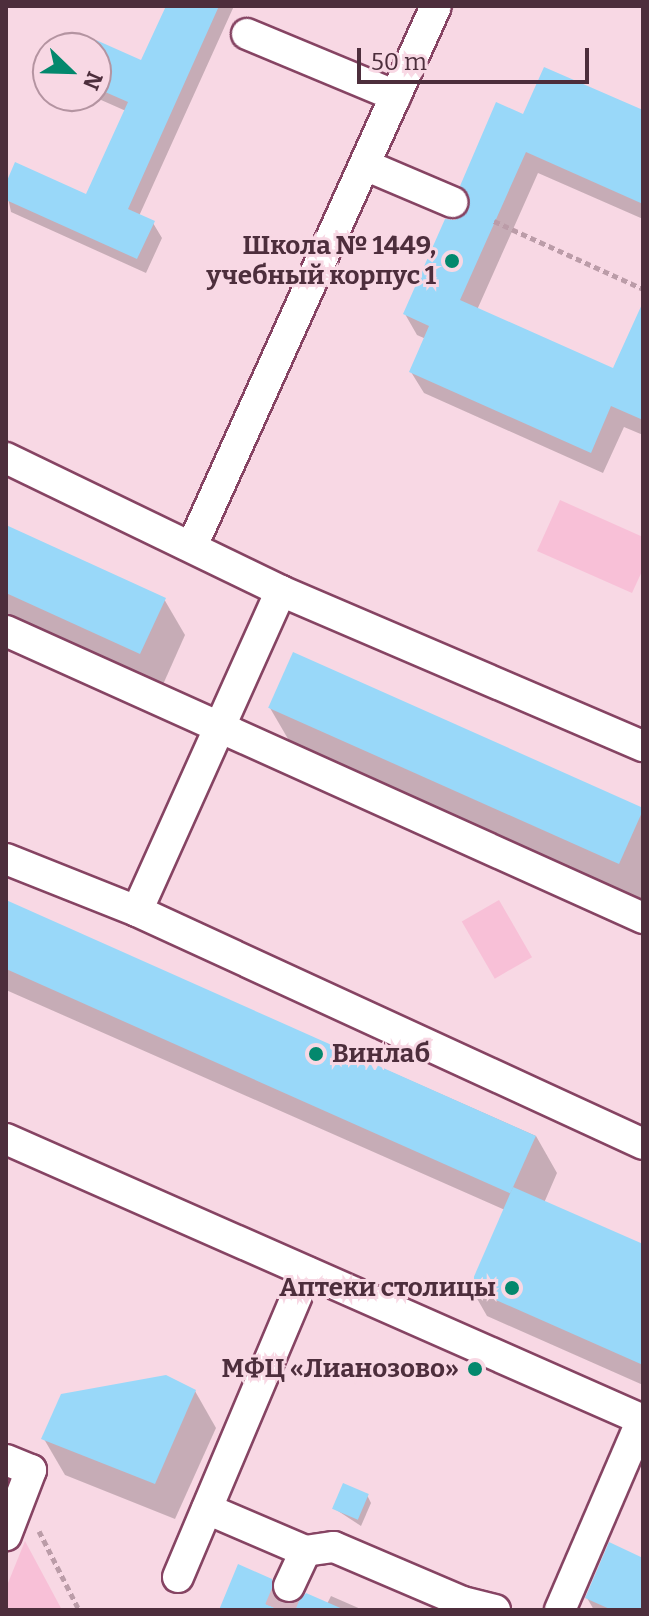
<!DOCTYPE html>
<meta charset="utf-8">
<style>
body{margin:0}
#map{position:relative;width:649px;height:1616px;overflow:hidden;background:#f8d8e4;font-family:Bitter,serif}
div>[style]{position:absolute}
[style*='--x']{left:calc(var(--x)*1px);top:calc(var(--y)*1px);width:calc(var(--w)*1px);rotate:calc(var(--a)*1deg)}
.green>*{inset:0;background:#f8c0d7;transform-origin:0 0}
.shadow>*{inset:0;background:#0003}
.building>*{inset:0;background:#99d8f9;transform-origin:0 0}
.minor-tunnel>*{height:30px;margin-top:-15px;transform-origin:0;background:repeating-linear-gradient(90deg,#d6b6c2 0 30px,transparent 0 45px)}
.path>*{height:5px;margin-top:-2.5px;transform-origin:0;background:repeating-linear-gradient(90deg,#bb9ca8 0 6px,transparent 0 10px)}
.roads{filter:drop-shadow(2px 0 #864463) drop-shadow(-2px 0 #864463) drop-shadow(0 2px #864463) drop-shadow(0 -2px #864463)}
.minor>*{height:30px;margin:-15px;padding:0 15px;transform-origin:15px;border-radius:15px;background:#fff}
.dots>*{width:22px;height:22px;translate:-50% -50%;box-sizing:border-box;border:4px solid #f8d8e4;border-radius:50%}
span{translate:-50% -50%;white-space:nowrap;text-align:center;line-height:1.15;-webkit-text-stroke:6px #f8d8e4;paint-order:stroke}
.poi-label{font-size:26px;color:#4d2e3c;font-weight:700}
.right{translate:-100% -50%;text-align:right}
.left{translate:0 -50%;text-align:left}
.frame{position:absolute;inset:0;border:8px solid #4d2e3c;pointer-events:none}
.north{position:absolute;left:32px;top:32px;width:80px;height:80px;box-sizing:border-box;background:#f8d8e4;border:2px solid #b494a1;border-radius:50%;rotate:113deg;font-size:22px;font-weight:700;line-height:32px;text-align:center;color:#4d2e3c}
.north::after{content:'';display:block;margin:auto;width:28px;height:36px;background:#03886d;clip-path:polygon(50% 0,100% 100%,50% 72%,0 100%)}
.scale{position:absolute;left:357px;top:48px;width:232px;height:36px;box-sizing:border-box;border:4px solid #4d2e3c;border-top:0;padding-left:10px;font-size:24px;line-height:28px;white-space:nowrap;color:#4d2e3c;-webkit-text-stroke:6px #f8d8e4;paint-order:stroke}
</style>
<div id="map">
<div class="green">
<div style="clip-path:polygon(560px 500px,643px 537px,643px 569px,632px 593px,537px 551px)"></div>
<div style="left:499px;top:900px;width:66px;height:43px;rotate:60deg"></div>
<div style="clip-path:polygon(25px 1541px,62px 1610px,6px 1610px,6px 1588px)"></div>
</div>
<div class="shadow">
<div style="clip-path:polygon(168px 6px,234px 6px,139px 216px,153px 223px,162px 238px,146px 273px,11px 212px,6px 188px,87px 197px,126px 111px,92px 96px,96px 96px,96px 48px,66px 48px,73px 32px,142px 62px)"></div>
<div style="clip-path:polygon(643px 113px,643px 219px,538px 173px,477px 310px,614px 371px,643px 306px,643px 435px,624px 427px,603px 473px,424px 393px,411px 372px,426px 339px,417px 335px,405px 314px,456px 222px,470px 211px,462px 186px,524px 117px)"></div>
<div style="clip-path:polygon(6px 527px,164px 599px,185px 635px,161px 689px,6px 618px)"></div>
<div style="clip-path:polygon(270px 708px,643px 813px,643px 904px,291px 744px)"></div>
<div style="clip-path:polygon(6px 902px,536px 1136px,557px 1173px,544px 1203px,643px 1247px,643px 1385px,487px 1316px,471px 1288px,505px 1210px,6px 990px)"></div>
<div style="clip-path:polygon(195px 1391px,216px 1428px,175px 1519px,65px 1475px,44px 1439px)"></div>
<div style="clip-path:polygon(367px 1495px,371px 1503px,361px 1526px,335px 1509px)"></div>
<div style="clip-path:polygon(643px 1560px,643px 1610px,594px 1610px,587px 1598px)"></div>
<div style="clip-path:polygon(271px 1581px,285px 1604px,327px 1604px,331px 1596px,363px 1610px,221px 1610px)"></div>
</div>
<div class="building">
<div style="clip-path:polygon(166px 6px,219px 6px,128px 209px,155px 221px,137px 259px,6px 200px,6px 183px,15px 162px,86px 194px,128px 102px,96px 88px,96px 40px,141px 60px)"></div>
<div style="clip-path:polygon(544px 67px,643px 110px,643px 204px,526px 152px,460px 300px,613px 368px,643px 302px,643px 420px,611px 406px,591px 453px,409px 372px,429px 326px,403px 314px,445px 219px,455px 220px,468px 210px,470px 199px,460px 186px,496px 102px,523px 114px)"></div>
<div style="clip-path:polygon(6px 525px,166px 598px,140px 654px,6px 593px)"></div>
<div style="left:293px;top:652px;width:384px;height:61px;rotate:24deg"></div>
<div style="left:6px;top:900px;width:580px;height:63px;rotate:24deg"></div>
<div style="clip-path:polygon(513px 1187px,643px 1244px,643px 1365px,469px 1288px)"></div>
<div style="clip-path:polygon(166px 1375px,196px 1390px,155px 1484px,41px 1439px,61px 1394px)"></div>
<div style="left:343px;top:1483px;width:28px;height:28px;rotate:23deg"></div>
<div style="clip-path:polygon(609px 1542px,643px 1558px,643px 1610px,612px 1610px,585px 1598px)"></div>
<div style="clip-path:polygon(238px 1564px,272px 1579px,274px 1596px,282px 1603px,299px 1601px,306px 1593px,345px 1610px,219px 1610px)"></div>
</div>
<div class="minor-tunnel">
<div style="--x:279;--y:1610;--w:26;--a:-67"></div>
</div>
<div class="path">
<div style="--x:494;--y:221;--w:164;--a:24.5"></div>
<div style="--x:39;--y:1531;--w:89;--a:63.1"></div>
</div>
<div class="roads">
<div class="minor">
<div style="--x:247;--y:34;--w:161;--a:22.6"></div>
<div style="--x:365;--y:165;--w:95;--a:23"></div>
<div style="--x:6;--y:458;--w:305;--a:25.8"></div>
<div style="--x:281;--y:591;--w:394;--a:23.2"></div>
<div style="--x:193;--y:544;--w:590;--a:-65.69"></div>
<div style="--x:6;--y:631;--w:699;--a:24.25"></div>
<div style="--x:6;--y:859;--w:141;--a:21.7"></div>
<div style="--x:137;--y:911;--w:557;--a:24.72"></div>
<div style="--x:137;--y:911;--w:351;--a:-65.8"></div>
<div style="--x:6;--y:1139;--w:696;--a:23.8"></div>
<div style="--x:6;--y:1460;--w:27;--a:22"></div>
<div style="--x:31;--y:1470;--w:70;--a:111"></div>
<div style="--x:207;--y:1509;--w:107;--a:23.2"></div>
<div style="--x:305;--y:1551;--w:29;--a:-8"></div>
<div style="--x:334;--y:1547;--w:140;--a:23.1"></div>
<div style="--x:463;--y:1602;--w:33;--a:14"></div>
<div style="--x:178;--y:1577;--w:331;--a:-67.1"></div>
<div style="--x:289;--y:1586;--w:38;--a:-65"></div>
<div style="--x:560;--y:1610;--w:207;--a:-66.7"></div>
</div>
</div>
<div class="dots">
<div style="left:452px;top:261px;background:#03886d"></div>
<div style="left:316px;top:1054px;background:#03886d"></div>
<div style="left:512px;top:1288px;background:#03886d"></div>
<div style="left:475px;top:1369px;background:#03886d"></div>
</div>
<div class="poi-label">
<span class="right" style="left:436px;top:261px">Школа № 1449,<br>учебный корпус 1</span>
<span class="left" style="left:332px;top:1054px">Винлаб</span>
<span class="right" style="left:496px;top:1288px">Аптеки столицы</span>
<span class="right" style="left:459px;top:1369px">МФЦ «Лианозово»</span>
</div>
<div class="frame"></div>
<div class="north">N</div>
<div class="scale">50 m</div>
</div>
